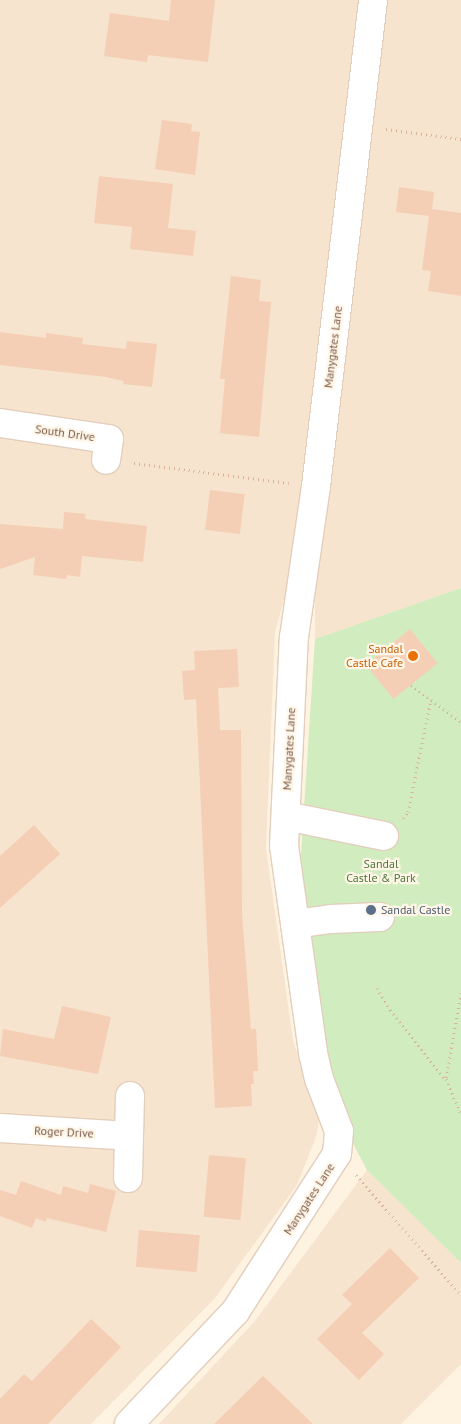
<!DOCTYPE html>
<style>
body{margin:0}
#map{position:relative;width:461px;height:1424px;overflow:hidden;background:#fef2e0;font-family:"PT Sans",sans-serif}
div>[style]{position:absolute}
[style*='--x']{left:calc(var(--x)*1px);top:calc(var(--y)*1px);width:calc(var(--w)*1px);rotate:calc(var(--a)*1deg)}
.residential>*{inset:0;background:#f6e4ce}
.green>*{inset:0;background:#d1ecbe}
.building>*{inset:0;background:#f5ceb6;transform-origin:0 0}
.path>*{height:3px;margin-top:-1.5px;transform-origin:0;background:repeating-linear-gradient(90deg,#dab299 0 1px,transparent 0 5px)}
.roads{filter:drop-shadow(1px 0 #e3cebc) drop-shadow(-1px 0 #e3cebc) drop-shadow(0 1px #e3cebc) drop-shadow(0 -1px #e3cebc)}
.minor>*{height:28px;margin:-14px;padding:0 14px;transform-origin:14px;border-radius:14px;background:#fff}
.dots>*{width:14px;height:14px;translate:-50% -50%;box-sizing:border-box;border:2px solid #fff6e8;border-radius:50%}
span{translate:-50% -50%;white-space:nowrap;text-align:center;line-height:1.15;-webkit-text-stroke:4.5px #fff6e8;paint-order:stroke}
.street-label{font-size:12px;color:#775746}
.food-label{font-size:12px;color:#c56008}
.right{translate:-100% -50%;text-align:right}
.park-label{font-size:12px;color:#4d783b}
.service-label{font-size:12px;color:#4e5e75}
.left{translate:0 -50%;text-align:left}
</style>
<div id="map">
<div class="residential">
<div style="clip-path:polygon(0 0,461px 0,461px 588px,315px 639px,315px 488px,275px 632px,266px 848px,293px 1041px,319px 1120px,316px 1137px,297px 1185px,215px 1298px,91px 1424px,0 1424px)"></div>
<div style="clip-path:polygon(367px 1170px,461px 1263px,461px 1364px,401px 1424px,159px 1424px,255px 1321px)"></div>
</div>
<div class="green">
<div style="clip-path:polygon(461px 588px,461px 1263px,367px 1170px,352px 1142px,327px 1063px,300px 870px,315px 639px)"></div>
</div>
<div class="building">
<div style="clip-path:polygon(171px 0,215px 0,208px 62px,148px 55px,147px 62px,104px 56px,110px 13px,169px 21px)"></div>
<div style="clip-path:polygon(162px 120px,192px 124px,191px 131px,200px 132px,195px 175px,155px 169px)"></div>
<div style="clip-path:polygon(99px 176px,173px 184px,168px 228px,196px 231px,193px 256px,130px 249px,132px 227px,94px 223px)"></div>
<div style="clip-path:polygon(399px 187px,434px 192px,432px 209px,461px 213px,461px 296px,428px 291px,431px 271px,422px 270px,429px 216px,396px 212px)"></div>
<div style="clip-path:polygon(231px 276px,261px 280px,259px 301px,271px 302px,259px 437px,220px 433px,225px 379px,220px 379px)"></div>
<div style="clip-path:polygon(0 332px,46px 338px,46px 333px,83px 338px,82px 344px,126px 349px,127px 341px,157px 344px,152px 387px,123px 384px,124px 381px,106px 377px,0 365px)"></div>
<div style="left:210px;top:490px;width:35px;height:40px;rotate:7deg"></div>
<div style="clip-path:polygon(64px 512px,86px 514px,85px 519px,147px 526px,143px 562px,82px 556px,80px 577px,67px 575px,66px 579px,33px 575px,35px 557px,0 569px,0 524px,63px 529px)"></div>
<div style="left:410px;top:629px;width:44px;height:57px;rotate:51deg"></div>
<div style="clip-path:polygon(237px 649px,239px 687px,218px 688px,220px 730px,241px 730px,242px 914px,251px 1029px,256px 1029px,258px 1071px,253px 1071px,254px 1084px,251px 1084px,252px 1106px,215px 1108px,196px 699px,184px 700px,182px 671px,195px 670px,194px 651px)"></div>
<div style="clip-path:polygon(34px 825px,60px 854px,0 908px,0 856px)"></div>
<div style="clip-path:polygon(62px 1006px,111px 1017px,98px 1074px,0 1056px,3px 1029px,54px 1039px)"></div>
<div style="left:209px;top:1155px;width:37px;height:62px;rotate:5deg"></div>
<div style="clip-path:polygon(21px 1181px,61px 1195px,63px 1186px,88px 1193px,90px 1184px,116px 1191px,106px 1232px,47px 1218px,46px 1222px,36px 1218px,32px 1228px,0 1216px,0 1190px,16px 1195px)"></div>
<div style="left:139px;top:1230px;width:61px;height:37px;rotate:5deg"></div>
<div style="clip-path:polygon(390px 1248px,419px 1278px,362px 1333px,384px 1354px,359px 1380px,317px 1339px,352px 1304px,342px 1295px)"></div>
<div style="clip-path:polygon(91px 1319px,121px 1347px,48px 1424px,0 1424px,0 1399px,24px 1374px,32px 1381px)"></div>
<div style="clip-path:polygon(263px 1376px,280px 1392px,313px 1424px,214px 1424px)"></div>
</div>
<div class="path">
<div style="--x:386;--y:129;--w:76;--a:7.6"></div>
<div style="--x:134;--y:463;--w:156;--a:7.4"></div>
<div style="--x:411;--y:685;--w:62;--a:36.5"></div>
<div style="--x:403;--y:818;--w:8;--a:-50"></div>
<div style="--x:408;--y:812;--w:115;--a:-78.5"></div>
<div style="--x:377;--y:988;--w:26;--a:59"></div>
<div style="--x:390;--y:1010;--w:88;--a:51.4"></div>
<div style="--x:461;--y:993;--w:87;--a:99.9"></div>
<div style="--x:446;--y:1079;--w:38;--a:67"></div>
<div style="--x:356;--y:1175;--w:159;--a:48.8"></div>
</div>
<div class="roads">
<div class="minor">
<div style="--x:0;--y:423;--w:110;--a:8.4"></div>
<div style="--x:109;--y:439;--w:21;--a:98"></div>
<div style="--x:286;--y:816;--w:100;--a:11.5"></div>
<div style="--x:295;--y:924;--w:36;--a:-8"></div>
<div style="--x:331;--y:919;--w:49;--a:-2.3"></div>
<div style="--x:0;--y:1128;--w:129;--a:3.5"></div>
<div style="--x:128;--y:1178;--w:82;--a:-88.6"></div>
<div style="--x:129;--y:1424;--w:154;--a:-46.6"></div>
<div style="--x:235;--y:1312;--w:188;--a:-57.2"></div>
<div style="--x:337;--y:1154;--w:23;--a:-85"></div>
<div style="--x:339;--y:1131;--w:56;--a:-111"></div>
<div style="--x:319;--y:1079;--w:28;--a:-103"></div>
<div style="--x:313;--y:1052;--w:208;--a:-98"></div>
<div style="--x:284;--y:846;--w:209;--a:-87.3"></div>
<div style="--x:294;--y:637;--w:153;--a:-81.7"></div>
<div style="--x:316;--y:486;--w:489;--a:-83.3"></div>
</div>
</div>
<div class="dots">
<div style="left:413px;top:656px;background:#e8710a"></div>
<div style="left:371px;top:910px;background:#5c6f8a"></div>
</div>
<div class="street-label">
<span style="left:333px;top:347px;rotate:-83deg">Manygates Lane</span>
<span style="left:65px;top:433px;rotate:8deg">South Drive</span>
<span style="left:289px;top:749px;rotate:-87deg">Manygates Lane</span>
<span style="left:64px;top:1132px;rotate:3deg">Roger Drive</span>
<span style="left:309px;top:1199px;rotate:-57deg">Manygates Lane</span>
</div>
<div class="food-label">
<span class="right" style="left:403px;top:656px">Sandal<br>Castle Cafe</span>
</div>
<div class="park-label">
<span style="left:381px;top:871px">Sandal<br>Castle &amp; Park</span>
</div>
<div class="service-label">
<span class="left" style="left:381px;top:910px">Sandal Castle</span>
</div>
</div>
